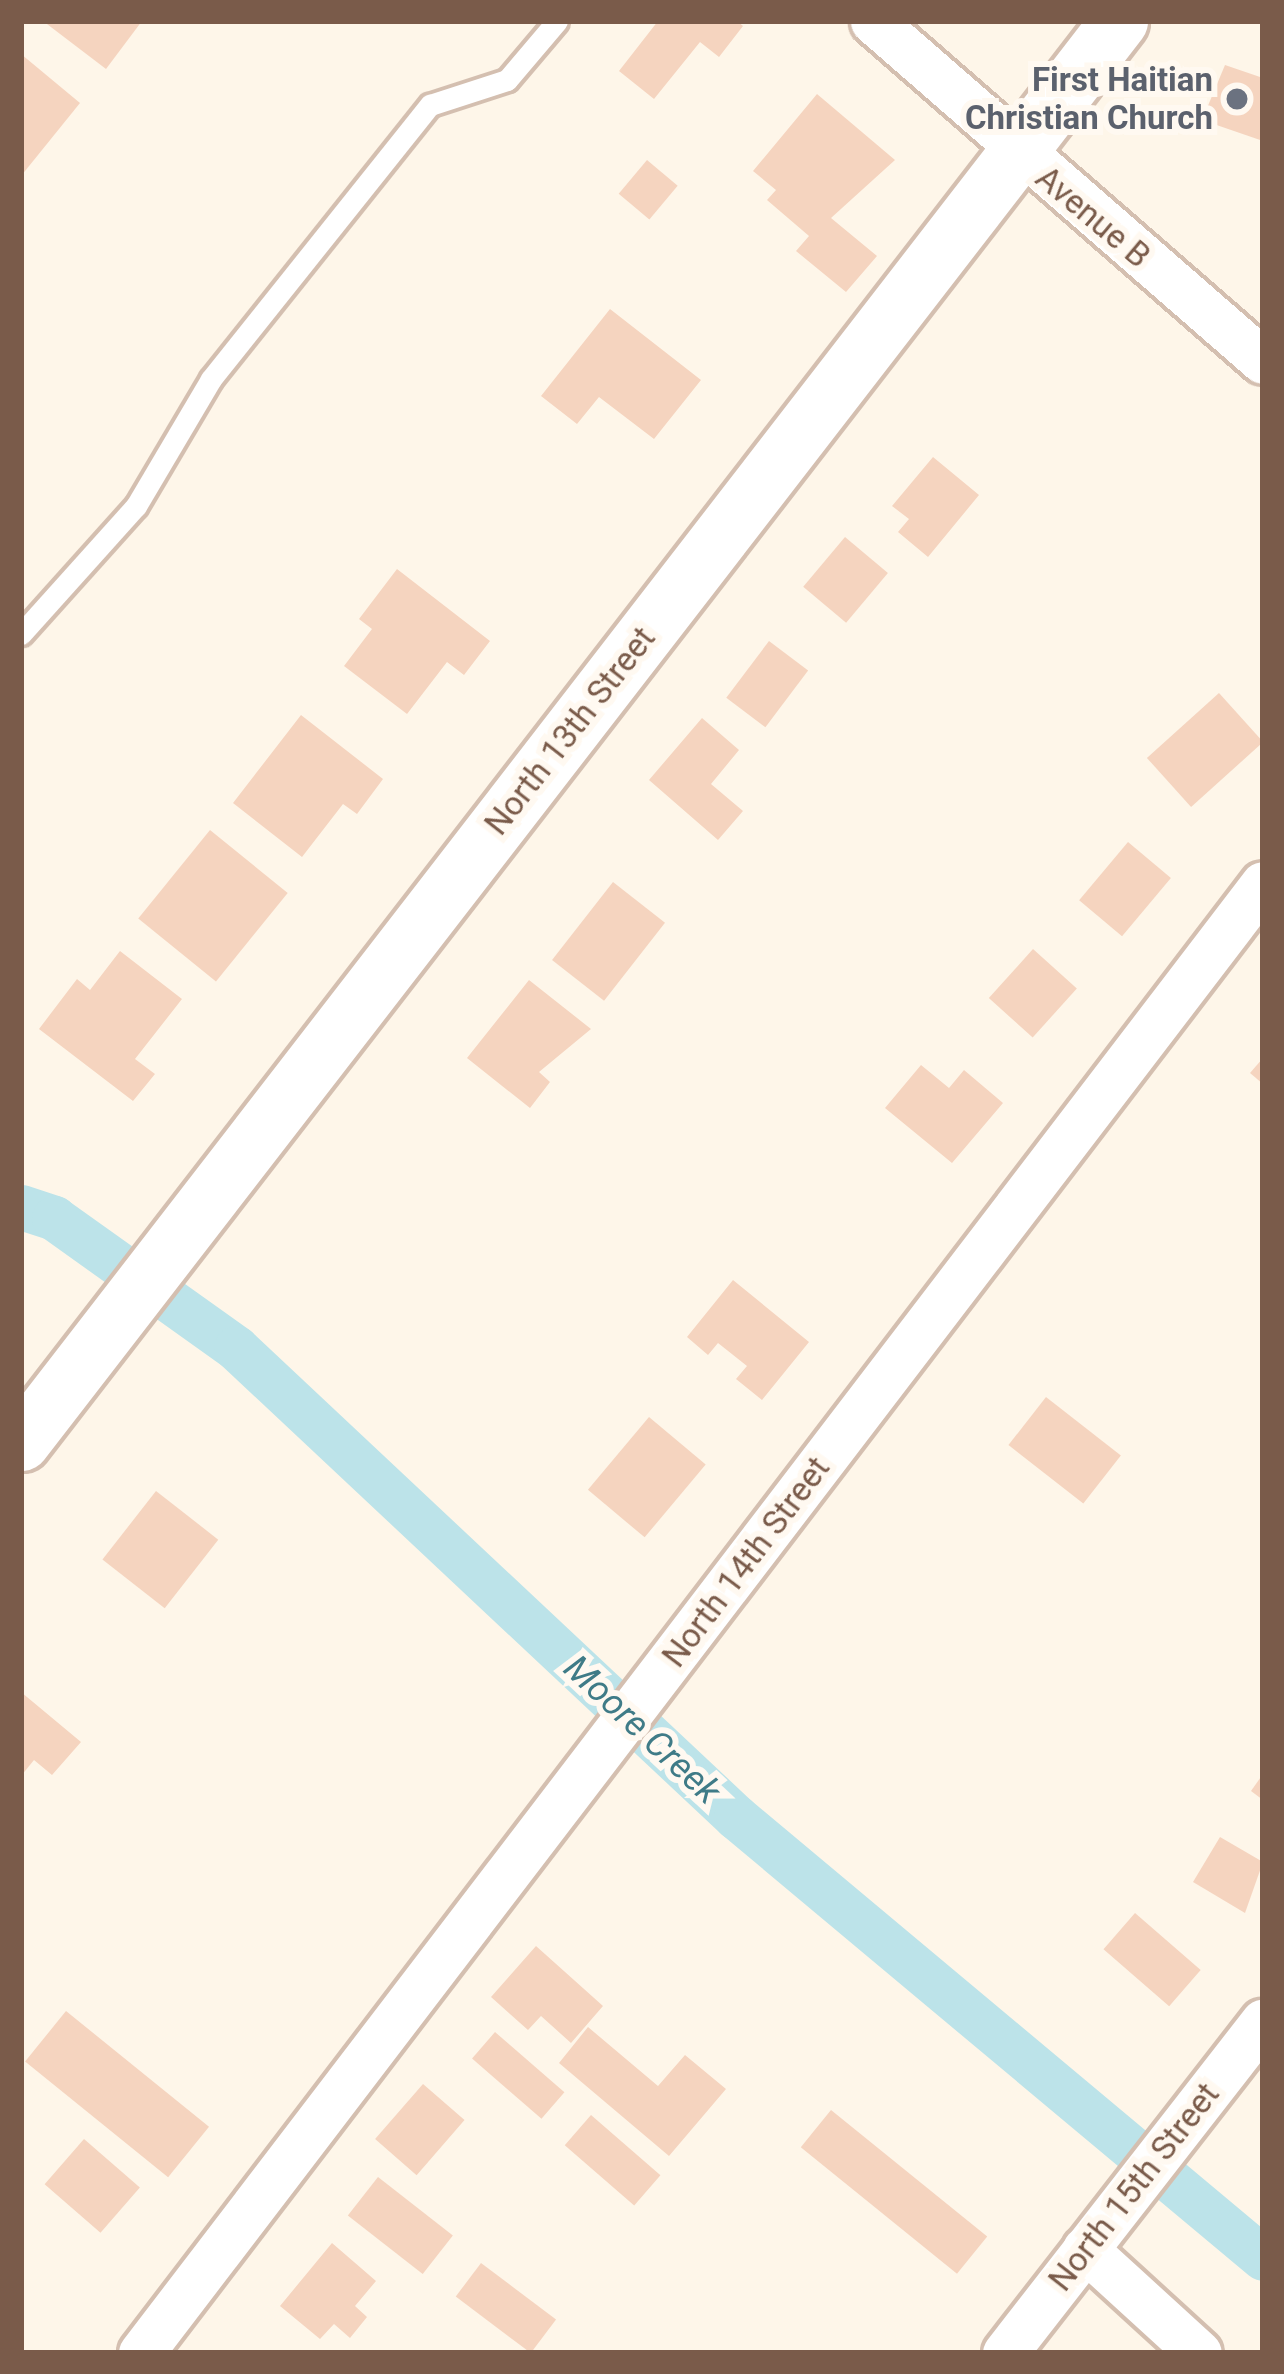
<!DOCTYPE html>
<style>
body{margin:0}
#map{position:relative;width:1284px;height:2374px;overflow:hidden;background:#fef6e9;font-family:Roboto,sans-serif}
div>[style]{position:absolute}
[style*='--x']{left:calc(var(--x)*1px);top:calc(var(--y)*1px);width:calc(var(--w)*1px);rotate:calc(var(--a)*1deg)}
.canal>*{height:45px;margin:-22.5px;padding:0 22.5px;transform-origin:22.5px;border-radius:22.5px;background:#bce3e9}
.building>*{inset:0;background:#f5d4bf;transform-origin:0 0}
.roads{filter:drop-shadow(3px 0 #d4bfb0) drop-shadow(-3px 0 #d4bfb0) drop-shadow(0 3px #d4bfb0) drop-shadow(0 -3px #d4bfb0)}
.service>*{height:21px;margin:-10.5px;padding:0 10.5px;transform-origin:10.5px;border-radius:10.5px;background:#fff}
.minor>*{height:45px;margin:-22.5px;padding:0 22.5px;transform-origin:22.5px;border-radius:22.5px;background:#fff}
.tertiary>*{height:57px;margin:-28.5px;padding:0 28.5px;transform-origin:28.5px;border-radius:28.5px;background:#fff}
.dots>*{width:33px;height:33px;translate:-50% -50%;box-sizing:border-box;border:6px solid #fff9f1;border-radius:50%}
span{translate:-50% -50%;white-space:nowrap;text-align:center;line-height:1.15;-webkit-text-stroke:12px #fff9f1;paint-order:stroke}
.worship-label{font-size:33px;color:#5b616d;font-weight:700}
.right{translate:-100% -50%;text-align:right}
.street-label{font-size:33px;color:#7a5b4a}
.water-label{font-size:36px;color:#3f7b87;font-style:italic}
.frame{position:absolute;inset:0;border:24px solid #7a5b4a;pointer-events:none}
</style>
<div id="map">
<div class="canal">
<div style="--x:21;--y:1207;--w:35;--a:18"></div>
<div style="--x:54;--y:1218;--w:224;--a:35.5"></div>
<div style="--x:236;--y:1348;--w:686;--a:43.17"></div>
<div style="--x:736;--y:1817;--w:687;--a:39.92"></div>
</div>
<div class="building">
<div style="clip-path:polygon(43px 21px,142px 21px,106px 69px)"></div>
<div style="clip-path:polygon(658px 21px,737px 21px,743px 26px,719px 57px,700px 42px,654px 99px,619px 71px)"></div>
<div style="clip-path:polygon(21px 54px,80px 103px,21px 176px)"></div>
<div style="clip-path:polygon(1225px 65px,1263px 78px,1263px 141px,1202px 120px)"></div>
<div style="clip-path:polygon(817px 94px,895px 160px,831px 218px,877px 256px,846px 292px,796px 251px,809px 236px,767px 200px,776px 190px,753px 171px)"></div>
<div style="left:647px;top:160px;width:40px;height:44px;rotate:40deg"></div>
<div style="clip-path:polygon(610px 309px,701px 380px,654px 439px,599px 397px,577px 424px,541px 396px)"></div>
<div style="clip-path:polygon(933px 457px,979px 495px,928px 557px,898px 532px,909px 519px,892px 506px)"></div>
<div style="left:845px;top:537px;width:56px;height:65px;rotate:40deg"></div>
<div style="clip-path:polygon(397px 569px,490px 641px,464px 675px,447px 662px,407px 714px,344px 666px,372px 629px,359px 619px)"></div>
<div style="left:769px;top:641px;width:49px;height:71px;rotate:37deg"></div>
<div style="left:1219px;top:693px;width:66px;height:97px;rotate:48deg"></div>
<div style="clip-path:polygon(301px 715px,383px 779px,357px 814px,343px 804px,302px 857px,233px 803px)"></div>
<div style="clip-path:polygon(702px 718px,739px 750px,711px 784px,743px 811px,718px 840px,649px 780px)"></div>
<div style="left:210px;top:830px;width:100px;height:114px;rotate:39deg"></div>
<div style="left:1128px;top:842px;width:56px;height:76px;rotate:40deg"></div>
<div style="left:613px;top:882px;width:66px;height:99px;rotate:38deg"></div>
<div style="left:1033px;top:949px;width:59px;height:66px;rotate:42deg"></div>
<div style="clip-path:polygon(120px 951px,182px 999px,135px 1059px,155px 1074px,133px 1101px,39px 1029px,77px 979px,90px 990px)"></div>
<div style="clip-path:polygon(529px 980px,591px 1029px,539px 1072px,550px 1082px,530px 1108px,467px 1058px)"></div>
<div style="clip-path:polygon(1263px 1058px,1263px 1084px,1250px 1073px)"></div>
<div style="clip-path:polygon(921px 1065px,949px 1088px,964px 1070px,1003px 1103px,952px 1163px,885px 1108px)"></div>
<div style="clip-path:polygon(733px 1280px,809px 1342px,762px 1400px,736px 1379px,747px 1366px,718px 1343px,708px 1355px,687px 1337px)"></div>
<div style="left:1046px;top:1397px;width:95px;height:61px;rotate:38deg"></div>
<div style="left:649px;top:1417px;width:74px;height:95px;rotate:40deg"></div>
<div style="left:156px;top:1491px;width:79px;height:87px;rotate:38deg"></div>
<div style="clip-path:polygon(21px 1692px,81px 1742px,52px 1775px,34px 1760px,21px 1776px)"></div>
<div style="clip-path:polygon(1263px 1774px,1263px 1800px,1251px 1791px)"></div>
<div style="clip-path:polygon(1220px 1837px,1263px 1862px,1245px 1913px,1193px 1882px)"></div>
<div style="left:1135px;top:1913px;width:87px;height:48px;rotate:41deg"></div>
<div style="clip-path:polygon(536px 1946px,603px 2006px,571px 2043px,541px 2016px,528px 2030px,491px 1997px)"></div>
<div style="left:66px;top:2011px;width:184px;height:65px;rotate:39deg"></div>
<div style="clip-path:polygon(588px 2027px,658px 2086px,685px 2055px,726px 2089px,669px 2156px,559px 2063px)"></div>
<div style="left:495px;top:2032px;width:92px;height:35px;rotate:41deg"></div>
<div style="left:423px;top:2084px;width:55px;height:73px;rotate:41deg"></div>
<div style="left:831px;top:2110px;width:201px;height:48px;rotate:39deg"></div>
<div style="left:591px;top:2115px;width:92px;height:40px;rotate:41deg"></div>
<div style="left:84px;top:2139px;width:74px;height:60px;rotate:41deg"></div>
<div style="left:378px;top:2177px;width:95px;height:49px;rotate:38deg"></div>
<div style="clip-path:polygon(332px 2243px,376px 2281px,355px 2306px,367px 2317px,350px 2338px,334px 2324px,320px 2339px,280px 2306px)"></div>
<div style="left:481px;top:2263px;width:94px;height:42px;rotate:37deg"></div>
</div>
<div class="roads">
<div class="service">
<div style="--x:21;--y:634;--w:172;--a:-48.1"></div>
<div style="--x:136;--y:506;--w:147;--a:-59.4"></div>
<div style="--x:211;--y:379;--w:351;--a:-51.4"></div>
<div style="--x:430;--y:105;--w:81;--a:-18"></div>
<div style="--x:507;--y:80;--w:77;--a:-49.7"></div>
</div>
<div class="minor">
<div style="--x:873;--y:21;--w:517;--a:41.08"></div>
<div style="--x:1085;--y:2249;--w:154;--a:42.4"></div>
<div style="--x:141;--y:2353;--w:1848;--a:-52.63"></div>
<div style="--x:1005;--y:2353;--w:420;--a:-52.1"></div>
</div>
<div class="tertiary">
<div style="--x:21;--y:1442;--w:1796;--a:-52.31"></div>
</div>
</div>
<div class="dots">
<div style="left:1237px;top:99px;background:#6b7280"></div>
</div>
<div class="worship-label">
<span class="right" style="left:1213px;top:99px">First Haitian<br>Christian Church</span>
</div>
<div class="street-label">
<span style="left:1093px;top:217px;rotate:40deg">Avenue B</span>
<span style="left:570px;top:731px;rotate:-52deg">North 13th Street</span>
<span style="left:746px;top:1562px;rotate:-53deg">North 14th Street</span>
<span style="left:1134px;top:2187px;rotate:-52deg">North 15th Street</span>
</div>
<div class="water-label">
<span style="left:642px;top:1730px;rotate:43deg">Moore Creek</span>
</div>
<div class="frame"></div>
</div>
